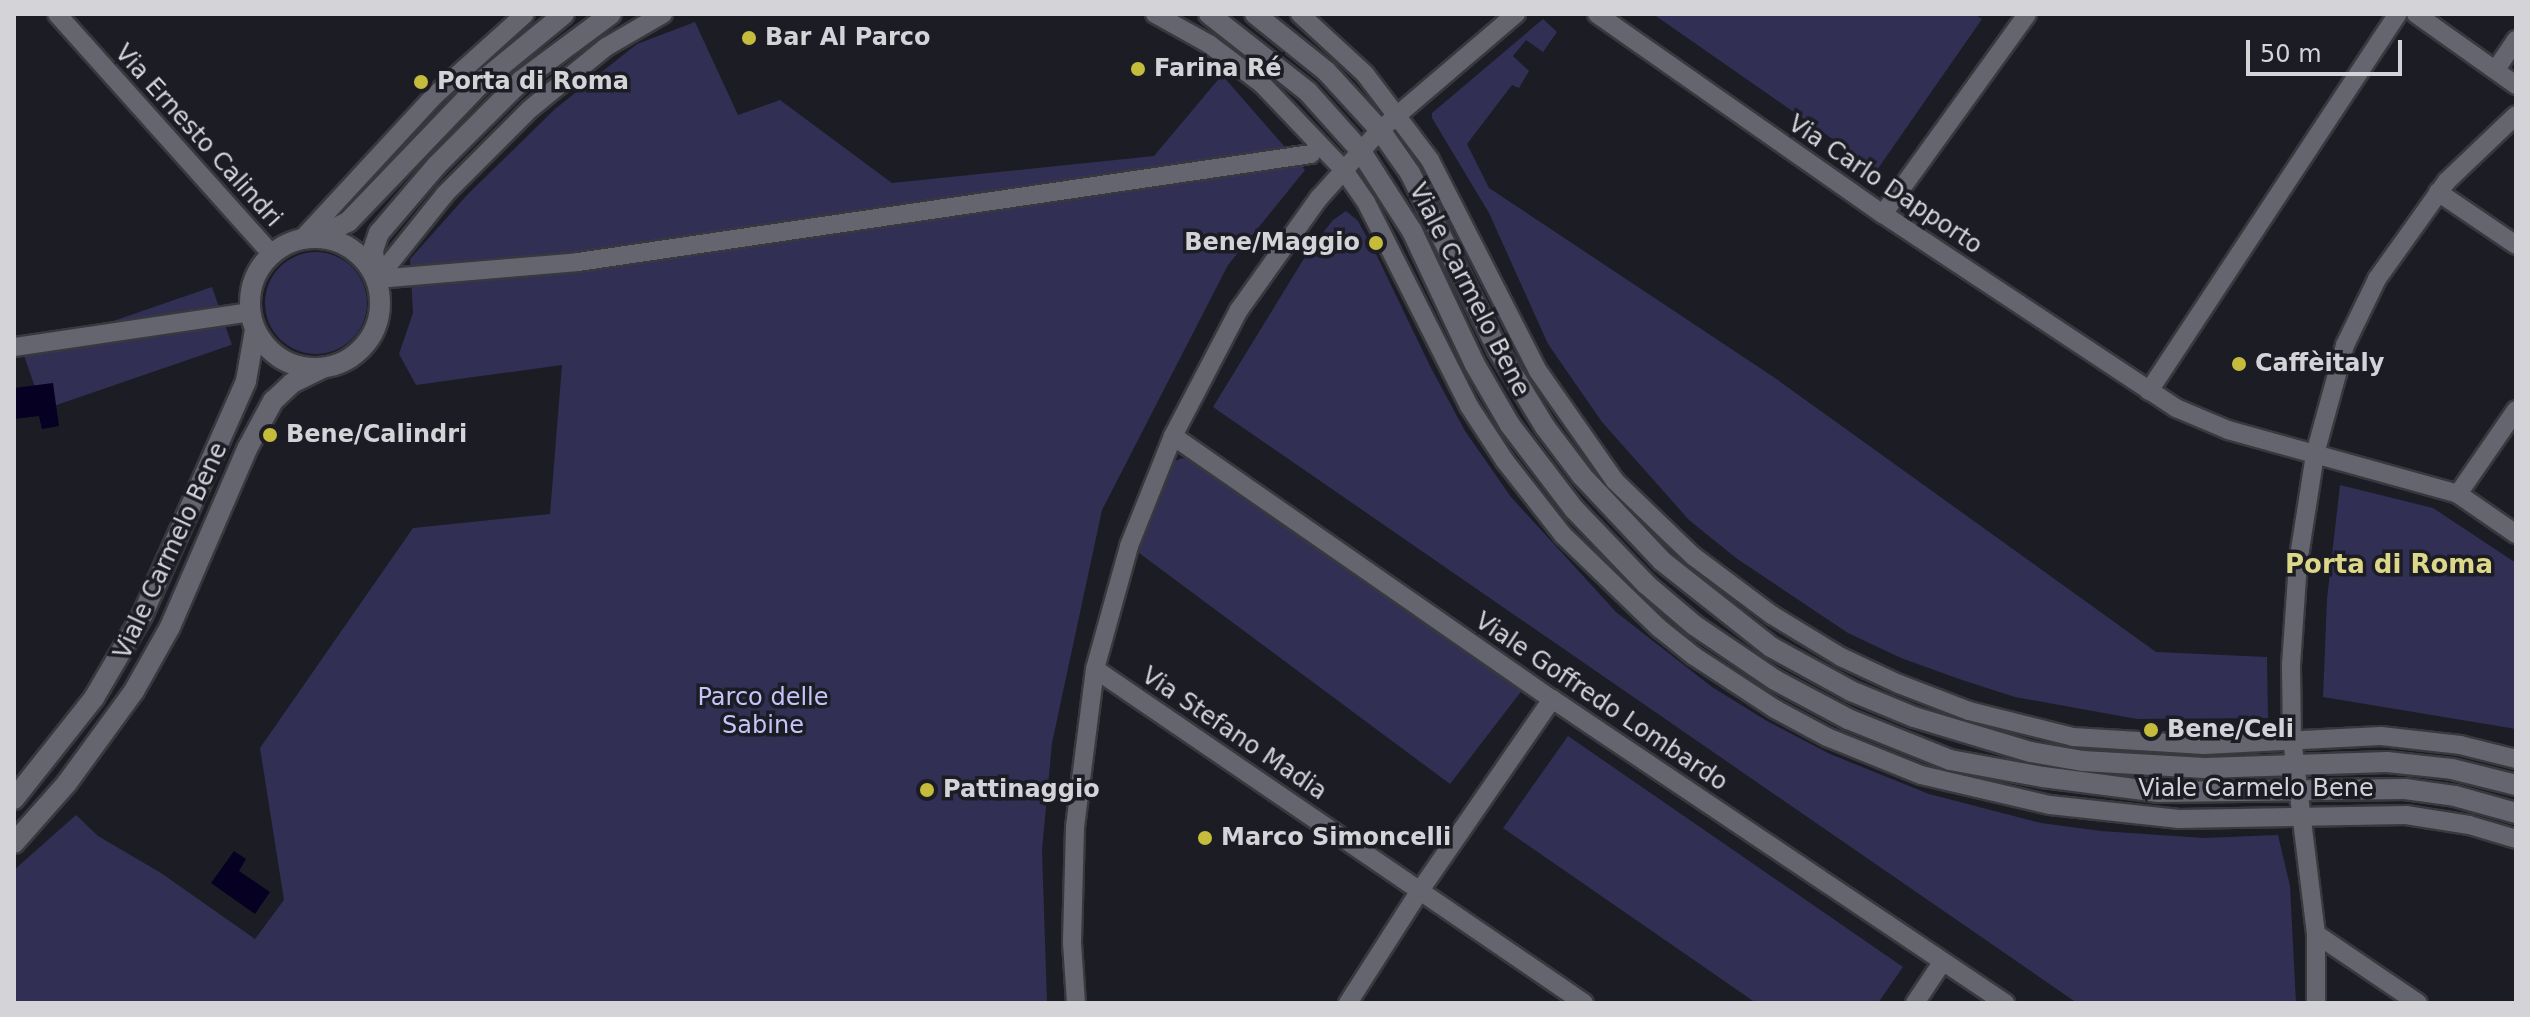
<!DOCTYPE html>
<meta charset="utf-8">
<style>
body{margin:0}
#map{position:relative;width:2530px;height:1017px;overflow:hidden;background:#1c1c24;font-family:"DejaVu Sans",sans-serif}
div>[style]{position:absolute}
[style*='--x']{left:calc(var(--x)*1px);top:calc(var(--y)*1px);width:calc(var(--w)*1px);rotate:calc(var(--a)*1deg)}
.green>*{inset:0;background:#312f54;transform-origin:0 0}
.round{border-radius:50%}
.water>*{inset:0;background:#060022}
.roads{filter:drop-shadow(2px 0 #38383e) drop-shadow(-2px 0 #38383e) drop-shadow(0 2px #38383e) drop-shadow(0 -2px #38383e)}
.minor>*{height:18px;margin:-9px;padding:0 9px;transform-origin:9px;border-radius:9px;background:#64656e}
.tertiary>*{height:20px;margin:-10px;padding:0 10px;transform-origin:10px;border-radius:10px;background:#64656e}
.tertiary>.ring{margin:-10px;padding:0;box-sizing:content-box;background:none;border:20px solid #64656e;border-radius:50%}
.dots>*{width:22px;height:22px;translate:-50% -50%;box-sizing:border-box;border:4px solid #1c1c24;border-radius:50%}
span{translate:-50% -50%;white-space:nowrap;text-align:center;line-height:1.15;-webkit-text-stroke:7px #1c1c24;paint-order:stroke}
.poi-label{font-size:24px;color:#d3d3d8;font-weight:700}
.left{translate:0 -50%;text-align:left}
.right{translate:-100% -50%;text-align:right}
.street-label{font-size:24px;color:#d3d3d8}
.park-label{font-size:24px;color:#c4c4fb}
.neighbourhood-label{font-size:26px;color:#ddd789;font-weight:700}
.frame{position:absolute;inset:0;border:16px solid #d3d3d8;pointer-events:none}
.scale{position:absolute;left:2246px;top:40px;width:156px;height:36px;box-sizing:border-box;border:4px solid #d3d3d8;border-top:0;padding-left:10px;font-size:24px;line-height:28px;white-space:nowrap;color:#d3d3d8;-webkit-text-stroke:6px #1c1c24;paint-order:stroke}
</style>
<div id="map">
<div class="green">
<div style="clip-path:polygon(1653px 14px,1974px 14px,1982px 19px,1877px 170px)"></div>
<div style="clip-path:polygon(1543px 19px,1557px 32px,1543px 52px,1526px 40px,1513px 56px,1529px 71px,1519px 88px,1512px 85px,1467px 144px,1489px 188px,1775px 378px,2156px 652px,2267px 657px,2268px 718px,2137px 719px,2015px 697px,1962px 680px,1901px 658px,1848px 633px,1736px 558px,1689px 520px,1602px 422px,1548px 344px,1489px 213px,1432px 118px,1432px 113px)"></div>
<div style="clip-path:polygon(695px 22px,738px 115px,780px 100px,892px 183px,1154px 156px,1222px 75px,1305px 170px,1228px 265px,1102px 510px,1052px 743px,1042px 850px,1047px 1003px,14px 1003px,14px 870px,76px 815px,98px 836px,161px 873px,255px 939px,284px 900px,260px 748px,413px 528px,550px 514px,562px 365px,416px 385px,399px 354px,413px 313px,410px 259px,468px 194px,555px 109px,637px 44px)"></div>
<div style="clip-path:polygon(1346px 211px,1358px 221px,1377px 256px,1430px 366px,1465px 431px,1511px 497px,1616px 612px,1712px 687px,1767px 721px,1830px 754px,1929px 794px,2041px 823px,2101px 831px,2204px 838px,2278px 835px,2290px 886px,2296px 1003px,2077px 1003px,1213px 407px,1308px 252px,1333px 220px)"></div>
<div class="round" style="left:265px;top:252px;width:102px;height:102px"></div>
<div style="left:212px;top:287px;width:61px;height:200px;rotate:71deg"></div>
<div style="clip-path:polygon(1182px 458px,1193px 460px,1523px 689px,1450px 784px,1139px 553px,1146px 525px,1171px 463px)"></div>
<div style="clip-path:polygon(2340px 485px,2433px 508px,2516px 563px,2516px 729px,2323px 697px,2327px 599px)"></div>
<div style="clip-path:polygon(1568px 736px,1903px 967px,1878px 1003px,1756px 1003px,1503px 828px)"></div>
</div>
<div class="water">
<div style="clip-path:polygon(53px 383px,59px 426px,42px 429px,39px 416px,14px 419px,14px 388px)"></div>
<div style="clip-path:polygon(234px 851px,246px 859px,239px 871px,270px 892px,255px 914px,211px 883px)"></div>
</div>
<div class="roads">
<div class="minor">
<div style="--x:57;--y:14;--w:321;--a:48.2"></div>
<div style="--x:1155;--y:14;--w:62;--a:29.1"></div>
<div style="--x:1209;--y:44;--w:66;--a:37"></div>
<div style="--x:1262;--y:84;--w:117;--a:46.4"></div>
<div style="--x:1343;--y:169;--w:40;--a:55.1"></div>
<div style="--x:1366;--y:202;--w:229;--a:63.2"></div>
<div style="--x:1469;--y:406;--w:66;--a:56.8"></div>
<div style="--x:1505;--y:461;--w:94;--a:51.9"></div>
<div style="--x:1563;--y:535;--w:134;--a:44.1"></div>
<div style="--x:1659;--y:628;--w:45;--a:38.7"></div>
<div style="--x:1694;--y:656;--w:97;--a:33.2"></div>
<div style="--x:1775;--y:709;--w:59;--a:28.3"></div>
<div style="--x:1827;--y:737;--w:101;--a:22"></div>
<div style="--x:1921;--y:775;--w:132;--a:13.1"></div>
<div style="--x:2050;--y:805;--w:130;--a:6.2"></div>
<div style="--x:2179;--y:819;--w:227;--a:-1"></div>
<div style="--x:2406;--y:815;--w:64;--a:9"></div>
<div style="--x:2469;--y:825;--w:49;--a:16.6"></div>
<div style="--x:1300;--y:14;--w:88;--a:42.7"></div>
<div style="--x:1365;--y:74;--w:108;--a:52.9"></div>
<div style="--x:1430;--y:160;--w:237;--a:62.9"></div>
<div style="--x:1538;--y:371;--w:134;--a:55"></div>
<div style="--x:1615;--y:481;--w:108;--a:43.9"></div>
<div style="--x:1693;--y:556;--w:99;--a:36.8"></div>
<div style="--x:1772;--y:615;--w:81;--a:31.3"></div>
<div style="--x:1841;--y:657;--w:64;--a:25"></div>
<div style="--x:1899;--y:684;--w:75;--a:21.1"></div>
<div style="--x:1969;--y:711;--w:107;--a:14"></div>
<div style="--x:2073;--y:737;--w:131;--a:3.5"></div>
<div style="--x:2204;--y:745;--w:177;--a:-2.9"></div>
<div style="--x:2381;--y:736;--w:80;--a:6.5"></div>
<div style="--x:2460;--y:745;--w:58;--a:14"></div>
<div style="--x:1597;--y:14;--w:349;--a:35"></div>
<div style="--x:1883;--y:214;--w:351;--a:33.5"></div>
<div style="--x:2176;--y:408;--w:56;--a:22.9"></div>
<div style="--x:2228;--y:430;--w:239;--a:15.5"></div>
<div style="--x:2458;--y:494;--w:70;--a:34.6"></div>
<div style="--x:2416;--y:14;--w:123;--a:35.4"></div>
<div style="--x:2497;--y:68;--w:34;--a:-56"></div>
<div style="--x:2438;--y:192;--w:94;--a:34.2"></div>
<div style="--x:1883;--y:214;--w:246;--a:-54.2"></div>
<div style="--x:303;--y:238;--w:193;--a:-47.3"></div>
<div style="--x:434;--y:96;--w:122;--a:-42"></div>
<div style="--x:377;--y:279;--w:202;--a:-4.8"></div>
<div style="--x:578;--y:262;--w:741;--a:-8.38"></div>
<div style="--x:377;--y:279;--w:109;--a:-51.3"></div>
<div style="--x:445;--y:194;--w:120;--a:-45"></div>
<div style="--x:530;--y:109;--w:98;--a:-39.2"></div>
<div style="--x:606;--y:47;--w:66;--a:-30.1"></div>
<div style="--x:14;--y:347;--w:239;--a:-8.4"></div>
<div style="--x:2149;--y:391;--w:452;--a:-56.6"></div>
<div style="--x:1173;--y:436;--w:461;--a:34.8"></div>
<div style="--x:1552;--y:699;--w:546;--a:33.86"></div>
<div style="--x:2458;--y:494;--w:102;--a:-55.4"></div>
<div style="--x:1095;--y:669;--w:592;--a:34.33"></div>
<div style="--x:2316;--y:934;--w:123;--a:34.1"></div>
<div style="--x:1076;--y:1003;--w:61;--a:-93.8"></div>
<div style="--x:1072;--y:942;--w:115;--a:-88.5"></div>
<div style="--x:1075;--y:827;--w:159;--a:-82.8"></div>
<div style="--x:1095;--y:669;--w:128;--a:-74.5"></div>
<div style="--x:1129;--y:546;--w:118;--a:-68.2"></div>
<div style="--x:1173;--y:436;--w:142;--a:-62.4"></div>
<div style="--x:1239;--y:310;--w:138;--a:-54.5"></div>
<div style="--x:1319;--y:198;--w:91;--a:-48.1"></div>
<div style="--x:1380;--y:130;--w:179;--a:-40.5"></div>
<div style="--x:1348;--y:1003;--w:135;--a:-57.4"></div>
<div style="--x:1421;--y:889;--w:231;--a:-55.4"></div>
<div style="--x:1915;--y:1003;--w:50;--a:-56.3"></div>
<div style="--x:2316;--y:1003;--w:69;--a:-90"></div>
<div style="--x:2316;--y:934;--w:196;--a:-97"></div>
<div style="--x:2292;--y:739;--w:74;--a:-90.8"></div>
<div style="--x:2291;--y:665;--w:102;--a:-86.1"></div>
<div style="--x:2298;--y:563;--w:110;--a:-81.1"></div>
<div style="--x:2315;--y:454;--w:113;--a:-74.6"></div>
<div style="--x:2345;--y:345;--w:73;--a:-64.1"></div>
<div style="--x:2377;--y:279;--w:120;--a:-54.5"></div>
<div style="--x:2447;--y:181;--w:95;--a:-43.7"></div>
</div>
<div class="tertiary">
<div style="--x:1209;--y:14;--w:126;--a:38.2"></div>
<div style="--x:1308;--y:92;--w:78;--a:48.1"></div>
<div style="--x:1360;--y:150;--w:96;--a:57.3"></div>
<div style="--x:1412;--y:231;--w:146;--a:64.8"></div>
<div style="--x:1474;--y:363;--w:72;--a:59.9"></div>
<div style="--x:1510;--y:425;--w:106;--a:52.7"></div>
<div style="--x:1574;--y:509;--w:105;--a:46.2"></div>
<div style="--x:1647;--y:585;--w:62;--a:40.4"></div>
<div style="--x:1694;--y:625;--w:98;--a:34.2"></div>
<div style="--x:1775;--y:680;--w:83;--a:28.1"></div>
<div style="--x:1848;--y:719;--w:110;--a:21.9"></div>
<div style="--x:1950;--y:760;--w:95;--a:10.4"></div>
<div style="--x:2043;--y:777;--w:117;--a:7.4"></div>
<div style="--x:2159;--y:792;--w:246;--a:-0.7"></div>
<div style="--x:2405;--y:789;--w:50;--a:8"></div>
<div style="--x:2455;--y:796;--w:63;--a:15.6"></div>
<div style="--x:1255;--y:14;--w:91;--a:38.8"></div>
<div style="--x:1326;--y:71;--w:80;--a:47.5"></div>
<div style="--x:1380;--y:130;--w:52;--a:55.1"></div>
<div style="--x:1410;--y:173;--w:198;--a:63.6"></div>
<div style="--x:1498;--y:350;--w:90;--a:58.6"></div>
<div style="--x:1545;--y:427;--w:61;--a:52.9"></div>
<div style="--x:1582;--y:476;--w:117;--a:46.7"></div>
<div style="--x:1662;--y:561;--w:139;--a:38.3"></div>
<div style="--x:1771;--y:647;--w:91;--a:28.8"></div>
<div style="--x:1851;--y:691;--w:68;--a:22.4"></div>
<div style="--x:1914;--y:717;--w:122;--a:16.7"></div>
<div style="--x:2031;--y:752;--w:53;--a:9.8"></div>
<div style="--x:2083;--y:761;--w:122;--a:3.3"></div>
<div style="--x:2205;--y:768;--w:182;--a:-1.9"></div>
<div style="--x:2387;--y:762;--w:65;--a:6.1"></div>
<div style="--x:2452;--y:769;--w:66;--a:14"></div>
<div style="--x:318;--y:237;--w:34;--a:-27"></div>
<div style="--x:348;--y:222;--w:198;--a:-46.2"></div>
<div style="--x:485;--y:79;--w:102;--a:-39.4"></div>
<div class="ring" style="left:250px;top:238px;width:110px;height:110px"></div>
<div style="--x:376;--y:275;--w:25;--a:-97"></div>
<div style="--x:373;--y:250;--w:18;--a:-71"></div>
<div style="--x:379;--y:233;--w:89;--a:-49.5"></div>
<div style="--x:437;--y:165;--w:120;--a:-45"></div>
<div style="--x:522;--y:80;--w:111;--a:-36.6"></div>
<div style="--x:14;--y:799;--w:129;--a:-51.6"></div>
<div style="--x:94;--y:698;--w:95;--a:-59.7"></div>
<div style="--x:142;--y:616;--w:257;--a:-66.1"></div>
<div style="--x:246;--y:381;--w:52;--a:-80"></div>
<div style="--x:14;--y:843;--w:80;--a:-48.5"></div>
<div style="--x:67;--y:783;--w:114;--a:-53.9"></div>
<div style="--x:134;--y:691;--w:73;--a:-60.6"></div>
<div style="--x:170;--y:627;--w:194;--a:-66.6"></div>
<div style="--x:247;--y:449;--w:55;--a:-61.6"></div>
<div style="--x:273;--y:401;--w:26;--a:-43"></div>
<div style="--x:292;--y:383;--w:34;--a:-26"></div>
</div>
</div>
<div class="dots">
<div style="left:749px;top:38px;background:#c6bc3c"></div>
<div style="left:1138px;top:69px;background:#c6bc3c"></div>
<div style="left:421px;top:82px;background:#c6bc3c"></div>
<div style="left:1376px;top:243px;background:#c6bc3c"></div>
<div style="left:2239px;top:364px;background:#c6bc3c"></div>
<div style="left:270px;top:435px;background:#c6bc3c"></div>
<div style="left:2151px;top:730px;background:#c6bc3c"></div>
<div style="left:927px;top:790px;background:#c6bc3c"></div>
<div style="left:1205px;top:838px;background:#c6bc3c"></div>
</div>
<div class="poi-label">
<span class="left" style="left:765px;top:38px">Bar Al Parco</span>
<span class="left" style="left:1154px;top:69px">Farina Ré</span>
<span class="left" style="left:437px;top:82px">Porta di Roma</span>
<span class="right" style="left:1360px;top:243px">Bene/Maggio</span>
<span class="left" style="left:2255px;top:364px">Caffèitaly</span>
<span class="left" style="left:286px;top:435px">Bene/Calindri</span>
<span class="left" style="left:2167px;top:730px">Bene/Celi</span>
<span class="left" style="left:943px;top:790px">Pattinaggio</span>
<span class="left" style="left:1221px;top:838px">Marco Simoncelli</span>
</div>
<div class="street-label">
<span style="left:198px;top:136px;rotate:48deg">Via Ernesto Calindri</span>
<span style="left:1885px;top:185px;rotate:34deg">Via Carlo Dapporto</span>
<span style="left:1469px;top:290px;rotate:63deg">Viale Carmelo Bene</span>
<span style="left:171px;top:551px;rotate:-65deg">Viale Carmelo Bene</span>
<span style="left:1601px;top:702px;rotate:34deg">Viale Goffredo Lombardo</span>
<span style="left:1234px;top:734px;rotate:34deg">Via Stefano Madia</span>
<span style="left:2256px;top:789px">Viale Carmelo Bene</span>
</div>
<div class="park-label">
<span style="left:763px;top:712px">Parco delle<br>Sabine</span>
</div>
<div class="neighbourhood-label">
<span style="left:2389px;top:565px">Porta di Roma</span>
</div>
<div class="frame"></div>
<div class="scale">50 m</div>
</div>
